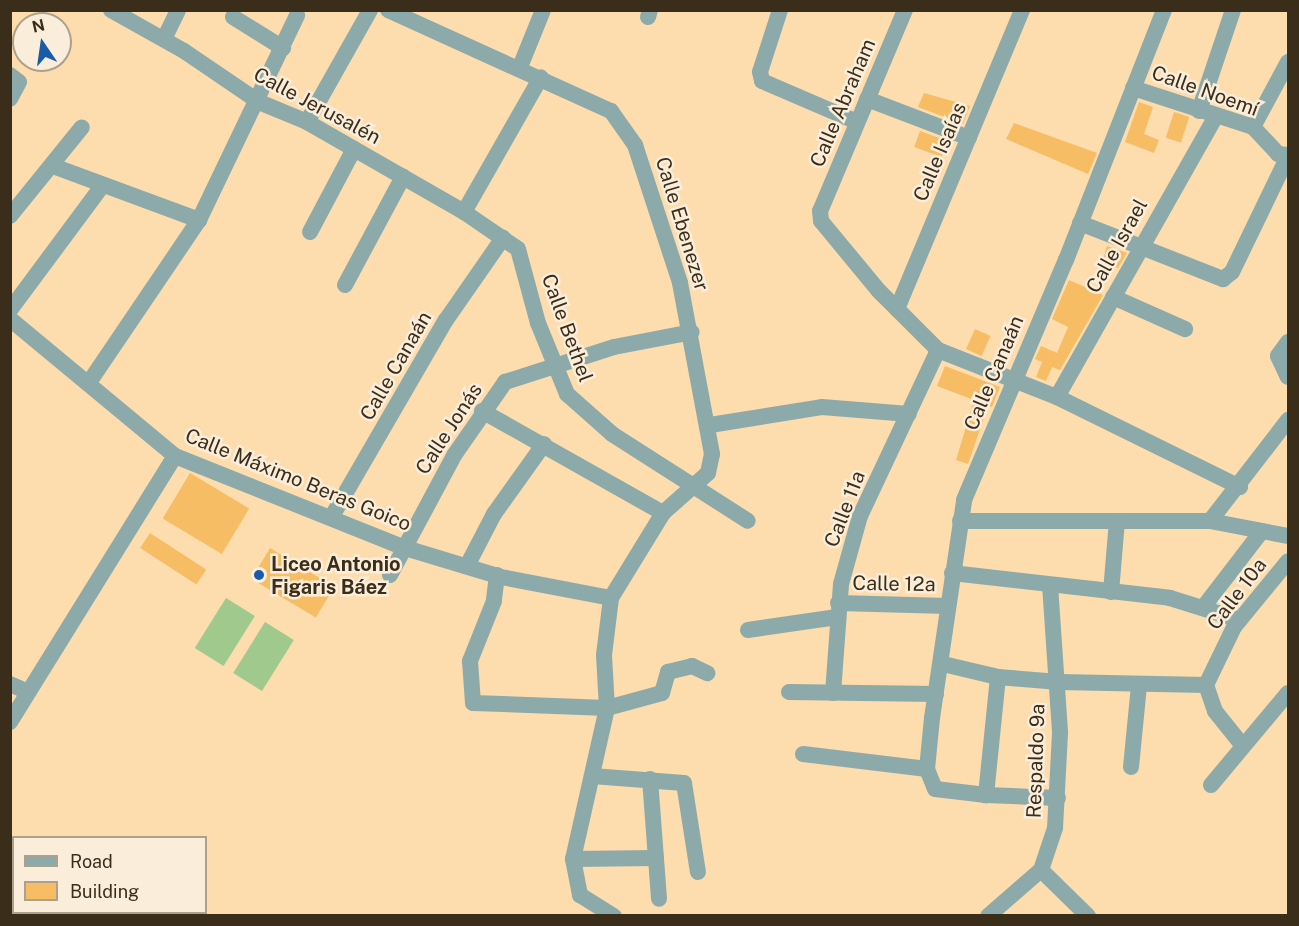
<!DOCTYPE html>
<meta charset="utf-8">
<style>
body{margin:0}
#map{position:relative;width:1299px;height:926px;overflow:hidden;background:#fddcae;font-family:"Public Sans",sans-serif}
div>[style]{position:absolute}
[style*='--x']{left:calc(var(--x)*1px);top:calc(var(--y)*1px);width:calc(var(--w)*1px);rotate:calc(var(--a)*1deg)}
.green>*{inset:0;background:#a0ca8d;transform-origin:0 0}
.building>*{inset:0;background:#f7bd65;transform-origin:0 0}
.minor>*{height:16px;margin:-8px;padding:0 8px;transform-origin:8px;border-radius:8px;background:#8daaaa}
.dots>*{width:16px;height:16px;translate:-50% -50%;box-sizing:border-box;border:3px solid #faedda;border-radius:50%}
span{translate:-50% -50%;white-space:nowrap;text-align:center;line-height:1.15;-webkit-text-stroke:5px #faedda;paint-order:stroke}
.street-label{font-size:20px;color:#3a2e1b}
.poi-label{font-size:20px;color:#3a2e1b;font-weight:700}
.left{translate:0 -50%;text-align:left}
.frame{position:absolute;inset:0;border:12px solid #3a2e1b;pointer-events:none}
.legend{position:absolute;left:12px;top:836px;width:195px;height:78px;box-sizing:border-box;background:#faedda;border:2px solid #ada18e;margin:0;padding:8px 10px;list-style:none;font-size:18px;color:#3a2e1b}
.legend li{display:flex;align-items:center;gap:12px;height:30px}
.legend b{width:30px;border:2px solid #ada18e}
.north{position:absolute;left:12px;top:12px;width:60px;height:60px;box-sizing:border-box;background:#faedda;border:2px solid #ada18e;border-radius:50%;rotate:347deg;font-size:16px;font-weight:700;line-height:24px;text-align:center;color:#3a2e1b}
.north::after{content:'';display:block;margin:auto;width:21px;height:27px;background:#195bab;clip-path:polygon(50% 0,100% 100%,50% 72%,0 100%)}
</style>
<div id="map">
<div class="green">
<div style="left:226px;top:598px;width:34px;height:59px;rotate:32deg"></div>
<div style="left:265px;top:622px;width:34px;height:60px;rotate:32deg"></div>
</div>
<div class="building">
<div style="clip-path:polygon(924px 93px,970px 106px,963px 124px,918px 107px)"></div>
<div style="clip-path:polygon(1139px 102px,1153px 107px,1144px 134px,1159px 140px,1154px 153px,1125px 142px)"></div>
<div style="left:1174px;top:112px;width:16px;height:27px;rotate:18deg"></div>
<div style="clip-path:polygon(1014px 123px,1097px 153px,1088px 174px,1006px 139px)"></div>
<div style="left:920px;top:131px;width:29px;height:17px;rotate:20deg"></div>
<div style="clip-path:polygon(1107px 246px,1127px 253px,1118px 268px,1102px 263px)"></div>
<div style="clip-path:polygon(1069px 280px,1103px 295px,1060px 370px,1052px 367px,1046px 381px,1036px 377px,1042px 362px,1035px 359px,1041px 346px,1057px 353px,1068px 327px,1052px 319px)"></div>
<div style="left:975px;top:329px;width:17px;height:22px;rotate:24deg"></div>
<div style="clip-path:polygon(945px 366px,1000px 387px,992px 407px,988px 406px,968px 464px,956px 460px,974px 400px,937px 386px)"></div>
<div style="left:190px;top:473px;width:69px;height:53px;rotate:31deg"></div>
<div style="left:150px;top:533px;width:67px;height:18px;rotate:33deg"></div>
<div style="left:270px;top:548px;width:75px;height:36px;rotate:31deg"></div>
</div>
<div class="minor">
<div style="--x:111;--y:10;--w:84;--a:29.3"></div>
<div style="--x:184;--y:51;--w:91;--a:34.2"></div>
<div style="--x:259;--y:102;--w:52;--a:22.6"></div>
<div style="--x:307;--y:122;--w:181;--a:29.8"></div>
<div style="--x:464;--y:212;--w:65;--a:34.4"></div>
<div style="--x:518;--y:249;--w:77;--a:74.9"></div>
<div style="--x:538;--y:323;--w:77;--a:67.8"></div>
<div style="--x:567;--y:394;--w:60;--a:41.6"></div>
<div style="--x:612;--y:434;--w:161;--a:32.6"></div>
<div style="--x:388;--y:10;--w:245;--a:24.4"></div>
<div style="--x:611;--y:111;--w:42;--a:54.8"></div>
<div style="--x:635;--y:145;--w:145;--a:71.9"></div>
<div style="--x:680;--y:283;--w:174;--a:79.4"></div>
<div style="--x:712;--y:454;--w:19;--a:102"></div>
<div style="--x:708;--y:473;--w:60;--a:138.4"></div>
<div style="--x:663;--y:513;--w:100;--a:121.5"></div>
<div style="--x:611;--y:598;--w:57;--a:97"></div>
<div style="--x:604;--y:655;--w:53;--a:86.8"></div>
<div style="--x:607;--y:708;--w:155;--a:102.7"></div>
<div style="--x:573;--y:859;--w:37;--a:79"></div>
<div style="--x:580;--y:895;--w:40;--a:32"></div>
<div style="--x:780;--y:10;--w:65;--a:107.9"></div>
<div style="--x:760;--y:72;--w:9;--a:77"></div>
<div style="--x:762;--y:81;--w:103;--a:23.3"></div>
<div style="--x:905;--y:10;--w:218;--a:112.9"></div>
<div style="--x:820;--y:211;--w:10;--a:84"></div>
<div style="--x:821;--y:221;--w:91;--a:50.4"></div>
<div style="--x:879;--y:291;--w:83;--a:45"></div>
<div style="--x:938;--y:350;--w:128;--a:21.6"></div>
<div style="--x:1057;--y:397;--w:204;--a:26.2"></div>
<div style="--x:233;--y:17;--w:59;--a:31.8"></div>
<div style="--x:648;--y:17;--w:7;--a:-74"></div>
<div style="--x:164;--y:39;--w:32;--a:-64"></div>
<div style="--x:520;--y:67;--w:61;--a:-68"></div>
<div style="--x:10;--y:75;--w:11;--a:38"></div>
<div style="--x:19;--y:82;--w:19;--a:118"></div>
<div style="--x:1133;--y:88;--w:126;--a:18"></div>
<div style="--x:1253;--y:127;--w:37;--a:47"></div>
<div style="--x:1278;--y:154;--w:10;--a:6"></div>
<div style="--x:867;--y:99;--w:109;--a:20.9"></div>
<div style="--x:1199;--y:111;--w:107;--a:-71.4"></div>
<div style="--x:307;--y:122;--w:129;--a:-60.6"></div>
<div style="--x:1253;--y:127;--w:74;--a:-61.7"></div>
<div style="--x:53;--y:166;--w:156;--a:20.3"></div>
<div style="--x:464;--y:212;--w:155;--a:-60.3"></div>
<div style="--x:10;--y:216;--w:114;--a:-51"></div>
<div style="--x:1080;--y:223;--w:154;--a:21.4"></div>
<div style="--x:1223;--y:279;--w:11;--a:-38"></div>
<div style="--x:1232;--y:272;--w:129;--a:-64.2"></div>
<div style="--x:310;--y:232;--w:94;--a:-62.1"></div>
<div style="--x:345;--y:285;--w:123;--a:-61.8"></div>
<div style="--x:1113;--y:297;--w:79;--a:24"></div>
<div style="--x:897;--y:309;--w:324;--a:-67.3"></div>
<div style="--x:10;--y:310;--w:156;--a:-53.4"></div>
<div style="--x:10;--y:319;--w:214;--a:39.7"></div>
<div style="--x:175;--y:456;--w:245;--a:21.8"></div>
<div style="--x:402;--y:547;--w:103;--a:16.9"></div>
<div style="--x:501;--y:577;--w:112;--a:10.8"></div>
<div style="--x:1288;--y:342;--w:17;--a:126"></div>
<div style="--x:1278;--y:356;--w:23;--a:65"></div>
<div style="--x:90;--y:381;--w:194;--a:-55.9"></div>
<div style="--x:199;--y:220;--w:227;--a:-64.4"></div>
<div style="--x:1057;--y:397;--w:323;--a:-60.5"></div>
<div style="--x:482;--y:411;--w:208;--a:29.4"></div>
<div style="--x:710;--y:425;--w:113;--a:-9.1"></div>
<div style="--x:822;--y:407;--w:87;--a:4.6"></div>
<div style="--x:331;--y:518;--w:229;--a:-59.9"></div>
<div style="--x:446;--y:320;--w:100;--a:-55.2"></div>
<div style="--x:960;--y:521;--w:250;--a:0"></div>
<div style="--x:1210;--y:521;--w:79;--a:10.9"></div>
<div style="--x:1210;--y:521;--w:128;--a:-52.3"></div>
<div style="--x:467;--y:566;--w:59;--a:-62.6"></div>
<div style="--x:494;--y:514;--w:86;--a:-54.5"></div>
<div style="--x:952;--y:573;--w:219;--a:6.5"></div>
<div style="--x:1170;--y:598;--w:73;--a:17.4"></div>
<div style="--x:390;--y:575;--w:137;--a:-61.8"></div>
<div style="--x:455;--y:454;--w:88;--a:-55.2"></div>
<div style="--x:505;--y:382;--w:114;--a:-17.8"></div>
<div style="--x:614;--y:347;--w:79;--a:-10.9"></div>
<div style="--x:497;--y:575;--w:26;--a:97"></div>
<div style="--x:494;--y:601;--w:65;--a:111.8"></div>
<div style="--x:470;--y:661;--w:42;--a:85.9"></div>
<div style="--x:473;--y:703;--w:134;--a:2.1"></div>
<div style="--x:607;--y:708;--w:57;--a:-15.3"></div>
<div style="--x:662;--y:693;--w:22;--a:-74"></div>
<div style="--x:668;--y:672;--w:25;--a:-14"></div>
<div style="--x:692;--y:666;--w:17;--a:25"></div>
<div style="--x:1050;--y:585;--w:148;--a:86.1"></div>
<div style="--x:1060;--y:733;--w:95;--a:93"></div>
<div style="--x:1055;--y:828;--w:44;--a:108.4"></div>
<div style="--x:1041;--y:870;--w:66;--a:44.4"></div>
<div style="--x:1111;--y:592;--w:71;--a:-85.2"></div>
<div style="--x:838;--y:603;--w:110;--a:1.6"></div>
<div style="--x:1205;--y:605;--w:92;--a:-52.5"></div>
<div style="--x:748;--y:630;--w:90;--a:-8.3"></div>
<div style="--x:943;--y:664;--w:57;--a:13.3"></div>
<div style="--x:998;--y:677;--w:61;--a:4.7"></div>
<div style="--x:1059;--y:682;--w:147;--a:1.2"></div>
<div style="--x:998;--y:677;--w:119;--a:95.8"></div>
<div style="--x:986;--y:795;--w:51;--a:-173.3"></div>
<div style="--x:935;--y:789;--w:22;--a:-112"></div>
<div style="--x:927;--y:769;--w:51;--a:-84.4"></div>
<div style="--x:932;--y:718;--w:220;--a:-81.6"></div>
<div style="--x:964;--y:500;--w:261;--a:-67"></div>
<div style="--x:1066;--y:260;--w:269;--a:-68.6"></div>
<div style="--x:10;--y:684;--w:20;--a:24"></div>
<div style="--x:789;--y:692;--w:147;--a:0.8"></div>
<div style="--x:833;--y:693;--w:109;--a:-85.8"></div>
<div style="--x:841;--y:584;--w:71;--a:-74.4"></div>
<div style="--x:860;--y:516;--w:183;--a:-64.8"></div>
<div style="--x:10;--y:722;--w:313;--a:-58.2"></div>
<div style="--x:1243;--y:746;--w:45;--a:-128.7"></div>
<div style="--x:1215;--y:711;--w:28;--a:-109"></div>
<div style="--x:1206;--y:685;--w:64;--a:-64.2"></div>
<div style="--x:1234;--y:627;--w:85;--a:-50.7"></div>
<div style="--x:803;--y:754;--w:125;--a:6.9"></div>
<div style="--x:1131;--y:767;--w:81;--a:-84.4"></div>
<div style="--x:592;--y:776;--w:92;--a:4.4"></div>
<div style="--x:684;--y:783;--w:90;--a:81.1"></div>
<div style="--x:650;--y:779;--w:120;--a:85.7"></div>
<div style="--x:1211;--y:785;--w:120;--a:-50.1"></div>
<div style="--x:986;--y:795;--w:72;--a:2.4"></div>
<div style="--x:573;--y:859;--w:83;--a:-0.7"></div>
<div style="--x:988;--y:916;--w:70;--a:-41"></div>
</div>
<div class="dots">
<div style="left:259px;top:575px;background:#195bab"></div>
</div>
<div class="street-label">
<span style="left:1205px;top:91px;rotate:20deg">Calle Noemí</span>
<span style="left:843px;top:103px;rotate:-67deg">Calle Abraham</span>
<span style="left:317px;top:106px;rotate:28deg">Calle Jerusalén</span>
<span style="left:940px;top:152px;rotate:-67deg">Calle Isaías</span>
<span style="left:682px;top:224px;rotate:73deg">Calle Ebenezer</span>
<span style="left:1117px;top:246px;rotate:-61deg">Calle Israel</span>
<span style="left:567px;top:328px;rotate:70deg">Calle Bethel</span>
<span style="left:396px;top:366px;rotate:-60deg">Calle Canaán</span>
<span style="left:994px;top:373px;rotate:-67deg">Calle Canaán</span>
<span style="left:449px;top:429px;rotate:-57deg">Calle Jonás</span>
<span style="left:298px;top:480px;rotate:22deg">Calle Máximo Beras Goico</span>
<span style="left:845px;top:509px;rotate:-69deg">Calle 11a</span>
<span style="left:894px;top:584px;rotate:1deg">Calle 12a</span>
<span style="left:1237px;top:594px;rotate:-53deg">Calle 10a</span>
<span style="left:1036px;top:761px;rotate:-88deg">Respaldo 9a</span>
</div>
<div class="poi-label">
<span class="left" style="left:271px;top:576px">Liceo Antonio<br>Figaris Báez</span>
</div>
<div class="frame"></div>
<ul class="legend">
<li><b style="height:8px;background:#8daaaa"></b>Road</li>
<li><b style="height:16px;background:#f7bd65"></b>Building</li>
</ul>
<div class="north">N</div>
</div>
